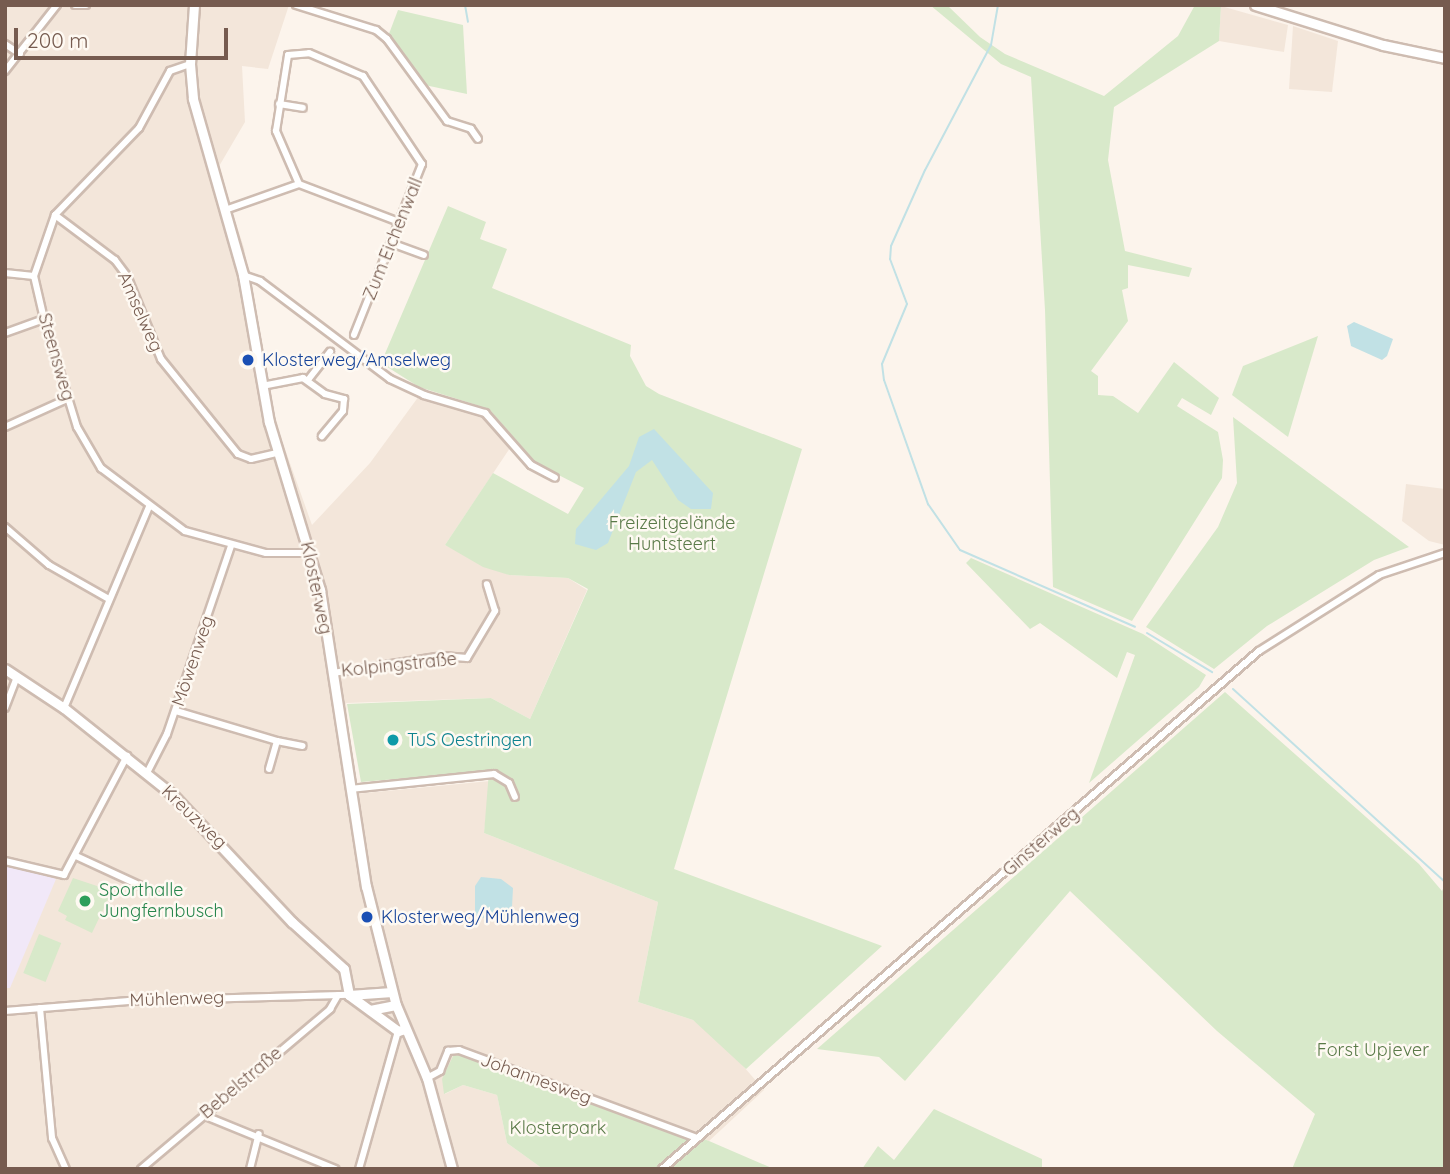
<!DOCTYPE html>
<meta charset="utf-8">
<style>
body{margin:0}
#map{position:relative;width:1450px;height:1174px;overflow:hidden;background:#fcf4ec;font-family:Quicksand,sans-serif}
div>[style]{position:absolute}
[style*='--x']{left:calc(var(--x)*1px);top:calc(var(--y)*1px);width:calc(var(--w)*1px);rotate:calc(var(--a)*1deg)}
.residential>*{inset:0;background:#f3e6da}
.education>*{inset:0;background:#f1e8f8}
.green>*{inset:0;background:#d8e9ca;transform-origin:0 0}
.water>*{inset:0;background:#c1e1e5}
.stream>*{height:2px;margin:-1px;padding:0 1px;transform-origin:1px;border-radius:1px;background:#c1e1e5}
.roads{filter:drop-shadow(2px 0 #cebcb1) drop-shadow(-2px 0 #cebcb1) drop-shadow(0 2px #cebcb1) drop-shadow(0 -2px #cebcb1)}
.street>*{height:6px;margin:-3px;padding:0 3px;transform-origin:3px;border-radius:3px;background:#fff}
.secondary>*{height:9px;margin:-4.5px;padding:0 4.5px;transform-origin:4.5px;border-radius:4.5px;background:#fff}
.dots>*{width:19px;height:19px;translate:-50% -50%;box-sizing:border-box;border:4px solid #fef9f2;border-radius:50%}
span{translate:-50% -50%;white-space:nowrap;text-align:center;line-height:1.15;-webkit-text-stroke:5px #fef9f2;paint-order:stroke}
.street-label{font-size:18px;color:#765b4f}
.transit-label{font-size:18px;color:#164399}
.left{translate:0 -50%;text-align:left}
.park-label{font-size:18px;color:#5a7a48}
.culture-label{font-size:18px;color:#0d838f}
.leisure-label{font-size:18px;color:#27864d}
.frame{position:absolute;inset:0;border:7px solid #765b4f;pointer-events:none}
.scale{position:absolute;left:14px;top:28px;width:214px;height:32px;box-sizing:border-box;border:4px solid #765b4f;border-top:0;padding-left:9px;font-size:21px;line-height:24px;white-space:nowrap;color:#765b4f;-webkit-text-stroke:5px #fef9f2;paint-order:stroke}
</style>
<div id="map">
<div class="residential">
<div style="clip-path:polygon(5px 5px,289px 5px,268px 69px,242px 66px,245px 122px,218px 168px,244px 248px,275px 421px,312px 525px,370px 463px,419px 396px,473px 409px,512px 445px,445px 545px,509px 575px,568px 578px,587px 590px,530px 719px,491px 698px,346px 703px,355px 794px,490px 781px,484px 833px,658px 902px,638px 1002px,693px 1020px,724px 1044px,764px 1090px,709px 1141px,458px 1049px,445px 1094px,463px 1085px,497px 1095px,507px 1143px,543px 1169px,5px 1169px)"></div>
<div style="clip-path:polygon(1221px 6px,1288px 25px,1284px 52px,1219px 41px)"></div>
<div style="clip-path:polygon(1293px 26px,1338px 41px,1332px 92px,1289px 89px)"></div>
<div style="clip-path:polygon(1406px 484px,1445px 489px,1445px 545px,1429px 541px,1402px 521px)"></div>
</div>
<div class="education">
<div style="clip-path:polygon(5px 863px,56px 879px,10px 988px,5px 988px)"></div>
</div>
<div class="green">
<div style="clip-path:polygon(930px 5px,947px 5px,980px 37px,1005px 54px,1104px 96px,1178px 36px,1195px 5px,1221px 6px,1219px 41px,1114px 107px,1108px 160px,1125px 251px,1192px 268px,1189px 277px,1128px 265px,1128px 288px,1122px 290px,1128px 321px,1091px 371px,1098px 376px,1098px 395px,1113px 396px,1138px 413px,1174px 362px,1219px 398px,1211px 415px,1182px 398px,1177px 406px,1218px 432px,1223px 460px,1222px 478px,1132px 621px,1053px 587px,1045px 310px,1031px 77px,1001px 64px)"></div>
<div style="clip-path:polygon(398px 10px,463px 25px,467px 94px,420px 84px,387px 39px)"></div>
<div style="clip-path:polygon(448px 206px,486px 222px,480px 239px,507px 249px,492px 288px,631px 345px,630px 356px,646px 386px,659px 394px,802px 449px,674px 869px,882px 946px,746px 1069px,693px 1020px,638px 1002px,658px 902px,484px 833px,489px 771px,361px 782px,347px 704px,491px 698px,530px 719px,588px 589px,568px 578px,509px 575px,483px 567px,445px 545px,493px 473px,568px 514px,584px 488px,537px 464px,489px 409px,419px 387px,381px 363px)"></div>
<div style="clip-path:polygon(1318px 336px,1288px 437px,1232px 395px,1243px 366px)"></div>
<div style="clip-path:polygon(1233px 417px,1409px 547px,1374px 560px,1267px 626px,1214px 669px,1146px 627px,1218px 527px,1237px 483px)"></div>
<div style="clip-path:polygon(971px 558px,1143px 634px,1206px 675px,1199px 687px,1089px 783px,1135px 655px,1127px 652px,1117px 678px,1040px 623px,1030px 629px,966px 563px)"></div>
<div style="clip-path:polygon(1225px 692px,1419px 864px,1442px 891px,1445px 884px,1445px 1169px,1292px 1169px,1315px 1114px,1217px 1031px,1070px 891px,905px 1081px,879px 1057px,817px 1049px)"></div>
<div style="clip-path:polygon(73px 878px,112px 891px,92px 933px,65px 920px,67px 916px,58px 911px)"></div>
<div style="left:39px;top:934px;width:24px;height:42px;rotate:22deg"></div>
<div style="clip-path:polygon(457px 1048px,709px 1141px,774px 1169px,543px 1169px,507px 1143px,497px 1095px,463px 1085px,444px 1094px,442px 1079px)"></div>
<div style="clip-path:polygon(934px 1109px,1042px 1159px,1042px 1169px,862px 1169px,878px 1146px,894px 1160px)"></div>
</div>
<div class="water">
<div style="clip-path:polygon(1354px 322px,1393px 339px,1387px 356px,1382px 360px,1351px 346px,1347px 326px)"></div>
<div style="clip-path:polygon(654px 429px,713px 493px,711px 509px,691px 509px,678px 500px,652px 460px,636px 472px,608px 543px,596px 550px,575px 544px,576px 529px,629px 466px,639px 437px)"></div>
<div style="clip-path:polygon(481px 877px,501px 879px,513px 888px,512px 907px,500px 922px,475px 916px,475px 886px)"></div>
</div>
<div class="stream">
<div style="--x:465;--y:5;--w:17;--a:80"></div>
<div style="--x:998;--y:5;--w:41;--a:99.9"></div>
<div style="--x:991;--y:45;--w:141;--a:117.8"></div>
<div style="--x:925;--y:170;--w:83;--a:114.1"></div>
<div style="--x:891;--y:246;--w:13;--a:94"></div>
<div style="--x:890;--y:259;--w:48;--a:69.3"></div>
<div style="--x:907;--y:304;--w:65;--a:112.6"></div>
<div style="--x:882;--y:364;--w:16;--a:83"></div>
<div style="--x:884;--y:380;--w:132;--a:70.5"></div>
<div style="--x:928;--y:504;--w:56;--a:55.2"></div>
<div style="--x:960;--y:550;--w:191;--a:23.7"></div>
<div style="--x:1147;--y:633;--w:76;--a:31"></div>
<div style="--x:1233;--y:689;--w:287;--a:42.3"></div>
<div style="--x:698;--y:1169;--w:51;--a:0"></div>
</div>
<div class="roads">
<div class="street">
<div style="--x:75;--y:5;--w:11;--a:0"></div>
<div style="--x:296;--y:5;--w:84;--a:17.4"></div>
<div style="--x:376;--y:30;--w:14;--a:39"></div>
<div style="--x:387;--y:39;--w:102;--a:53.8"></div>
<div style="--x:447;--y:121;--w:25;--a:18"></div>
<div style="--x:471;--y:129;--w:12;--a:55"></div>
<div style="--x:5;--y:44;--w:18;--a:34"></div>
<div style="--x:190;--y:64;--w:21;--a:161"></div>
<div style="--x:170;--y:71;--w:65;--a:118.5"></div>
<div style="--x:139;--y:128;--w:121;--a:134"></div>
<div style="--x:55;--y:215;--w:65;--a:109"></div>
<div style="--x:34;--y:276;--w:44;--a:76.9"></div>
<div style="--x:44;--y:319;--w:113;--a:73"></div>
<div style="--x:77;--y:427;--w:48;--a:59.7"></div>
<div style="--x:101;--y:468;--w:105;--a:36.9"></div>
<div style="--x:185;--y:531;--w:84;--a:15.2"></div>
<div style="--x:266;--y:553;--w:45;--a:0"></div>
<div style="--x:5;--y:71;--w:84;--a:-51.8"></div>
<div style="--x:279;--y:104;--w:24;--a:9"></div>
<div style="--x:299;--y:184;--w:107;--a:20.8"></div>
<div style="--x:225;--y:210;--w:78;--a:-19.4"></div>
<div style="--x:299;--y:184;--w:58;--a:-113.5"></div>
<div style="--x:276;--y:131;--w:77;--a:-81"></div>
<div style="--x:288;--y:55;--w:21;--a:-5"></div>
<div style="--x:309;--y:53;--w:59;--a:23.1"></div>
<div style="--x:363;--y:76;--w:106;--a:56.2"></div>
<div style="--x:422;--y:164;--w:184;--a:111.7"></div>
<div style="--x:55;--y:215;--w:75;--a:36.9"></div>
<div style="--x:115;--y:260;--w:20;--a:53"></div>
<div style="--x:127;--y:276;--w:90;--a:67.7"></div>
<div style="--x:161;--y:359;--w:122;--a:51"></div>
<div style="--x:238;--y:454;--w:14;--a:21"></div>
<div style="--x:251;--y:459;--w:28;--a:-13"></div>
<div style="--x:391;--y:243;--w:35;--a:20"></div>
<div style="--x:5;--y:273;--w:29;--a:6"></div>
<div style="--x:243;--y:275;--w:18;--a:19"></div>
<div style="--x:260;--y:281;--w:163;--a:37"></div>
<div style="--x:390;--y:379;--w:38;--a:25"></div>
<div style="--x:424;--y:395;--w:64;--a:16.4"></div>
<div style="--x:485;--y:413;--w:69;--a:48.5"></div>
<div style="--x:531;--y:465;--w:27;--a:28"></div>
<div style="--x:5;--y:333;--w:41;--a:-19.7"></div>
<div style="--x:308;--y:380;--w:36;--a:-52"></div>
<div style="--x:262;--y:386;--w:42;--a:-11"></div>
<div style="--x:303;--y:378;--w:27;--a:36"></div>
<div style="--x:325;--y:394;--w:20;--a:15"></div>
<div style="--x:344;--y:399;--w:12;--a:95"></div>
<div style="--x:343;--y:411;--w:33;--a:130"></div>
<div style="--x:5;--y:427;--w:68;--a:-24.3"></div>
<div style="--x:5;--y:527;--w:58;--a:40.8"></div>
<div style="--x:49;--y:565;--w:67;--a:29.6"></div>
<div style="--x:333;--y:673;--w:111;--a:-8.8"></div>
<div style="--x:443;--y:656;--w:24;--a:5"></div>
<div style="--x:467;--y:658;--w:55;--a:-59.2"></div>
<div style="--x:495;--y:611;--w:28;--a:-107"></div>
<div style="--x:5;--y:708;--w:34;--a:-69"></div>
<div style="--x:64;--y:708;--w:218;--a:-67.1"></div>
<div style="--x:176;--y:711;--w:105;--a:16.5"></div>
<div style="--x:277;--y:741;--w:29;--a:106"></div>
<div style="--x:277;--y:741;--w:26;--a:11"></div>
<div style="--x:147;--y:773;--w:44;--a:-62.9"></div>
<div style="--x:167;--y:734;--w:199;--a:-71.2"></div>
<div style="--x:350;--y:789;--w:145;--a:-5.9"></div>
<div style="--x:494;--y:774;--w:17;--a:31"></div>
<div style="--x:509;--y:783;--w:15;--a:67"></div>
<div style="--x:76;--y:856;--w:86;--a:24.8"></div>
<div style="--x:5;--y:861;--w:61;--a:13.3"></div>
<div style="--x:64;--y:875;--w:135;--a:-62.1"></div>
<div style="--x:40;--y:1008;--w:131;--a:84.7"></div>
<div style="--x:52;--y:1138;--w:34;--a:66"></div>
<div style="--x:5;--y:1011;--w:124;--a:-4.6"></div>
<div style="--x:129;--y:1001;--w:220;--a:-1.6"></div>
<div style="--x:427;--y:1078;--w:15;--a:-28"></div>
<div style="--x:440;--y:1071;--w:22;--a:-68"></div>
<div style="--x:448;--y:1051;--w:11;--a:-5"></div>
<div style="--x:459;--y:1050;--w:254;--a:20.3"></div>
<div style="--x:203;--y:1115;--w:143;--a:22.2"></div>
<div style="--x:141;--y:1169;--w:248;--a:-40.2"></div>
<div style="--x:330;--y:1009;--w:16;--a:-60"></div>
<div style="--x:250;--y:1169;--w:36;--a:-76"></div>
<div style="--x:359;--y:1169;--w:143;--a:-74.2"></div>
<div style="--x:662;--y:1169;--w:790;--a:-40.95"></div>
<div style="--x:1259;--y:651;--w:142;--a:-32.3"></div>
<div style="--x:1379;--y:575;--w:70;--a:-18.4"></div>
</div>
<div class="secondary">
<div style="--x:194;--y:5;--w:59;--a:93.9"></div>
<div style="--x:190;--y:64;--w:35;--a:85"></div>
<div style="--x:193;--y:99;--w:183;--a:74.1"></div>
<div style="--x:243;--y:275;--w:149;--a:80"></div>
<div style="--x:269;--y:422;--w:176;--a:73.1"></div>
<div style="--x:320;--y:590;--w:300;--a:81.2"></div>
<div style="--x:366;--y:886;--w:123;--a:75.9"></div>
<div style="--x:396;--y:1005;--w:79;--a:67"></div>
<div style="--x:427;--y:1078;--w:94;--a:74.6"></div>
<div style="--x:1255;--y:5;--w:134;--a:17.4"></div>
<div style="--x:1383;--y:45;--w:63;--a:11.8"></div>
<div style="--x:5;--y:669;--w:71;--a:33.5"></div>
<div style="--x:64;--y:708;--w:139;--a:38.6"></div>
<div style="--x:173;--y:795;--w:174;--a:46.9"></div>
<div style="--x:292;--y:922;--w:70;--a:42.1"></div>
<div style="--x:344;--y:969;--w:26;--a:79"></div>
<div style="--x:349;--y:995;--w:61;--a:36.3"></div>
<div style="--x:398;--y:1031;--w:7;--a:-16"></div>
<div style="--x:349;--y:995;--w:43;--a:-4"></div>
<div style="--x:370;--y:1010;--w:26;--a:-11"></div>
</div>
</div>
<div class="dots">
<div style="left:248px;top:360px;background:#1a4fb4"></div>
<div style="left:393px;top:740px;background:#0f9aa8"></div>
<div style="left:85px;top:901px;background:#2e9e5b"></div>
<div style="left:367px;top:917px;background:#1a4fb4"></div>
</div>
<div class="street-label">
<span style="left:393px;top:239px;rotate:-68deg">Zum Eichenwall</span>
<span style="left:140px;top:312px;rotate:66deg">Amselweg</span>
<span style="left:56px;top:357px;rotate:74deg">Steensweg</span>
<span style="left:316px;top:588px;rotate:78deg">Klosterweg</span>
<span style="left:193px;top:661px;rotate:-71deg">Möwenweg</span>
<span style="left:399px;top:665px;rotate:-6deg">Kolpingstraße</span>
<span style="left:194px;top:817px;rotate:44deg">Kreuzweg</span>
<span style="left:1041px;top:842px;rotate:-41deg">Ginsterweg</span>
<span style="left:177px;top:999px;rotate:-2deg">Mühlenweg</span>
<span style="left:536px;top:1079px;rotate:20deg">Johannesweg</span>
<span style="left:241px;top:1083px;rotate:-40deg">Bebelstraße</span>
</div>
<div class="transit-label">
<span class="left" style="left:262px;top:360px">Klosterweg/Amselweg</span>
<span class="left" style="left:381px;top:917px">Klosterweg/Mühlenweg</span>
</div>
<div class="park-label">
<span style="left:672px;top:534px">Freizeitgelände<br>Huntsteert</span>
<span style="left:1373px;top:1050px">Forst Upjever</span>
<span style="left:558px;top:1128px">Klosterpark</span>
</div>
<div class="culture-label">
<span class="left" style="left:407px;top:740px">TuS Oestringen</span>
</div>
<div class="leisure-label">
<span class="left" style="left:99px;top:901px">Sporthalle<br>Jungfernbusch</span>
</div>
<div class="frame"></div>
<div class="scale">200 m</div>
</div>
